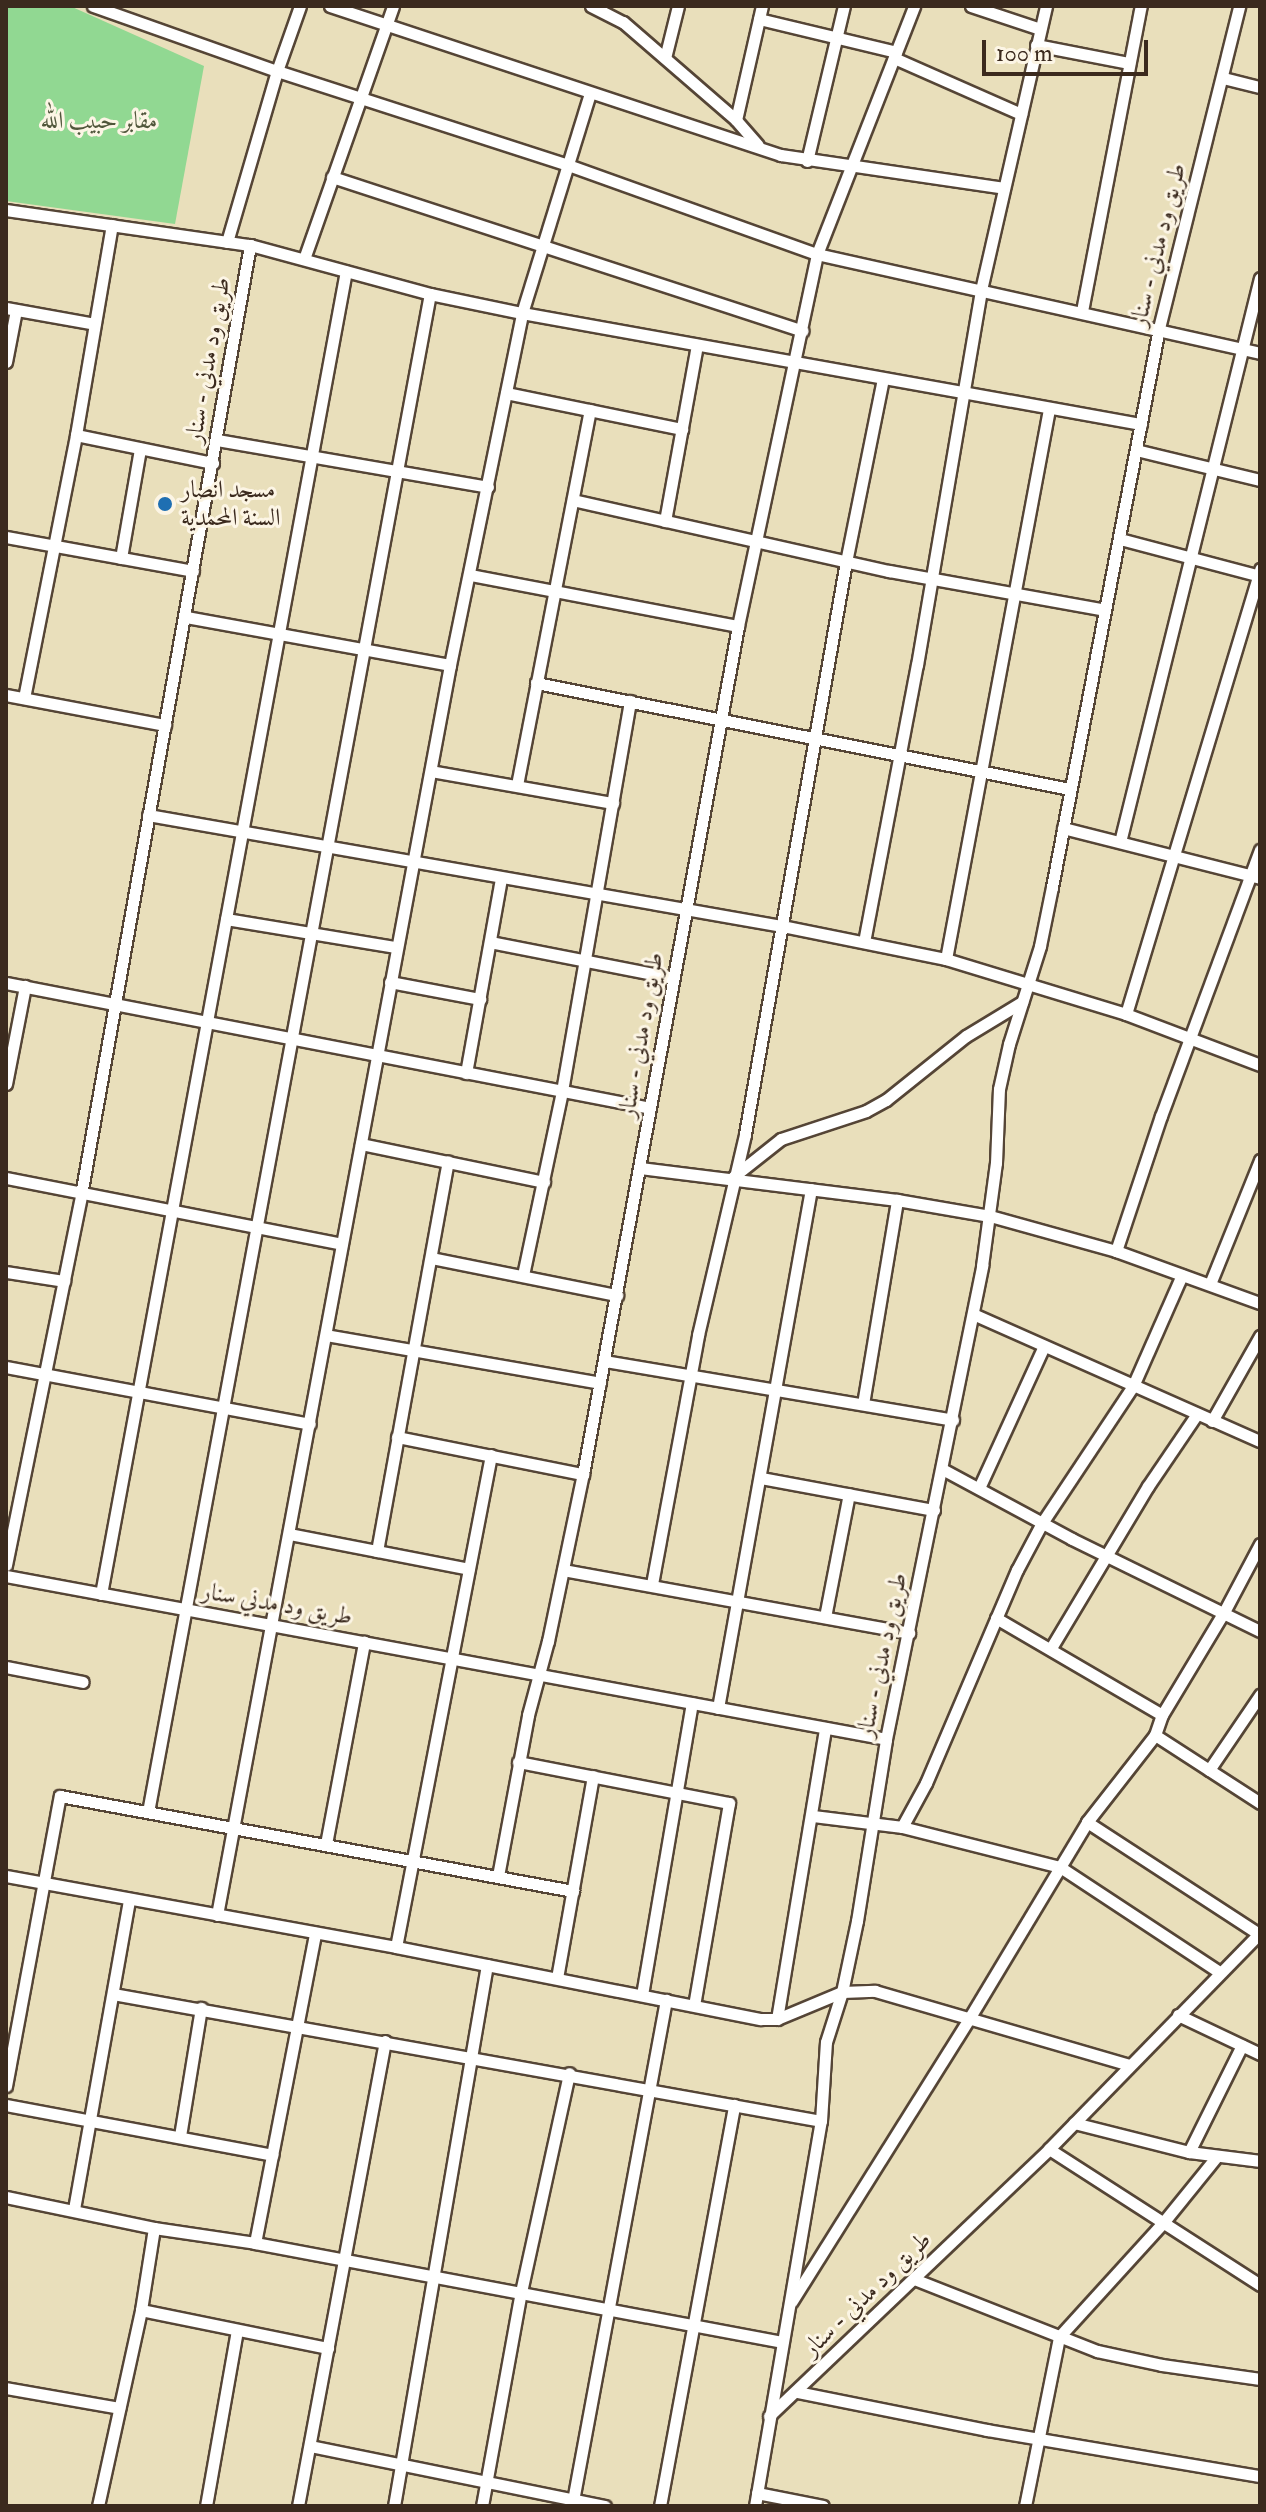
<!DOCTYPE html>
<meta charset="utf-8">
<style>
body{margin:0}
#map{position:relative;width:1266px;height:2512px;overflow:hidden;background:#e9dfbb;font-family:"IM FELL Double Pica",Amiri,serif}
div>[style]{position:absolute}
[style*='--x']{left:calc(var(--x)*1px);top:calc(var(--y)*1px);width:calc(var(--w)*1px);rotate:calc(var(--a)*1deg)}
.green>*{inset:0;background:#91d892}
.roads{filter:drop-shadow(2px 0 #554536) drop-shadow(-2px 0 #554536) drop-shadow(0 2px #554536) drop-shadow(0 -2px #554536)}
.minor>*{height:11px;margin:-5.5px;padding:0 5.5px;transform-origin:5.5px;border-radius:5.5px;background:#fff}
.dots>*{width:22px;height:22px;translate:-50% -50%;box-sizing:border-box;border:4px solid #fcf5e5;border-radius:50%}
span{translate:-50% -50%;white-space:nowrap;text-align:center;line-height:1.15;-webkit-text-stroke:6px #fcf5e5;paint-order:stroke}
.park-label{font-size:24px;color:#50563b}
.street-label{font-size:24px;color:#3b2a1e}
.poi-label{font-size:24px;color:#3b2a1e}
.left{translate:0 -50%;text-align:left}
.frame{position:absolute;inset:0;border:8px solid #3b2a1e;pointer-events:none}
.scale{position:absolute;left:982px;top:40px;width:166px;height:36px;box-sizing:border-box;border:4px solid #3b2a1e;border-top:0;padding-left:10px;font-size:24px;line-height:28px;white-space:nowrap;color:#3b2a1e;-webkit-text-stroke:6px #fcf5e5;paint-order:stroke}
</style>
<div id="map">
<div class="green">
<div style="clip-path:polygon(6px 6px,70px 6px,204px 66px,175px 224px,6px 201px)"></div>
</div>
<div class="roads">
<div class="minor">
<div style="--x:93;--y:6;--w:195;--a:19.5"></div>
<div style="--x:277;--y:71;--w:306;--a:17.9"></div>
<div style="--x:568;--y:165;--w:264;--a:19.7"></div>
<div style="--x:817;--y:254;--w:454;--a:12.6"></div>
<div style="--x:330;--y:6;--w:475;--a:18.3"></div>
<div style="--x:781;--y:155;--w:225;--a:8.4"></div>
<div style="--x:591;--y:6;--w:36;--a:27"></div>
<div style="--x:623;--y:22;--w:150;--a:40.9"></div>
<div style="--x:736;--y:120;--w:33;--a:49"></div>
<div style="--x:971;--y:6;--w:73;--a:18.4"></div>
<div style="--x:759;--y:19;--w:141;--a:13.5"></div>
<div style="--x:1036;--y:45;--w:95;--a:11"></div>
<div style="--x:665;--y:58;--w:54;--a:-76"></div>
<div style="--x:894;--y:58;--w:139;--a:23.8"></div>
<div style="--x:1223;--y:78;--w:38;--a:14"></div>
<div style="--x:736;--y:120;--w:117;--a:-77.2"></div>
<div style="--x:807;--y:161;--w:159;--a:-76.6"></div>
<div style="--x:332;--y:177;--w:495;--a:18.1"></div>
<div style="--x:6;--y:210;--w:246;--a:8.2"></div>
<div style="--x:250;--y:245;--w:187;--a:15.2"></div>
<div style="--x:430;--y:294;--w:94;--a:11.7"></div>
<div style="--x:522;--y:313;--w:629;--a:10.17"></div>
<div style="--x:227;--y:242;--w:178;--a:-73.7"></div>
<div style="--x:277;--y:71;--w:69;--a:-70.5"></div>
<div style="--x:304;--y:259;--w:268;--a:-70.6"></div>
<div style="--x:6;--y:308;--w:90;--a:10.2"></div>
<div style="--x:1082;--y:311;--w:311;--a:-79.1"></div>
<div style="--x:6;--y:362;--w:53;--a:-79.1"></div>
<div style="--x:506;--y:393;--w:180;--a:11.6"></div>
<div style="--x:76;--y:435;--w:140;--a:11.6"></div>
<div style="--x:217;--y:440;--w:275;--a:9.8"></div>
<div style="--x:1136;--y:450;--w:128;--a:13.6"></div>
<div style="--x:573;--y:500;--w:324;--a:12.7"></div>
<div style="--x:889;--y:571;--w:219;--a:10.2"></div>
<div style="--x:665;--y:521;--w:179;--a:-79.7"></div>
<div style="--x:6;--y:537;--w:190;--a:10.3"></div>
<div style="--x:1120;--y:539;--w:145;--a:14.8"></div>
<div style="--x:121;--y:558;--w:111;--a:-80.1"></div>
<div style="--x:470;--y:575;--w:273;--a:10.8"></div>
<div style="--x:186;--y:617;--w:268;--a:10.3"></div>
<div style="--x:536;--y:683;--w:544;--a:11.23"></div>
<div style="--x:6;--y:695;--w:162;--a:10.7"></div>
<div style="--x:24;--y:698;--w:268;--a:-78.8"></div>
<div style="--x:76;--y:435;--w:213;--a:-80.3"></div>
<div style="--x:431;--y:771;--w:185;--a:10"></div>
<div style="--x:517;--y:785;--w:382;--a:-79"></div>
<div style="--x:148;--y:815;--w:644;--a:9.93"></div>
<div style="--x:782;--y:926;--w:167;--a:11.4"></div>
<div style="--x:946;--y:959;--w:188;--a:17"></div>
<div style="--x:1126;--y:1014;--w:143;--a:20.8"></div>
<div style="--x:1063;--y:828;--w:203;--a:14.2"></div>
<div style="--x:1120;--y:842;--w:581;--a:-76.06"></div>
<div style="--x:226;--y:919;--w:172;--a:9.4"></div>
<div style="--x:490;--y:942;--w:187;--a:11.1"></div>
<div style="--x:864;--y:942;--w:282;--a:-79.2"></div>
<div style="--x:917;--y:665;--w:380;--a:-80.3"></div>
<div style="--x:981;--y:290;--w:291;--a:-77.1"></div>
<div style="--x:946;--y:959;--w:560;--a:-79.39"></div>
<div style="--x:390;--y:982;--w:92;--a:10.7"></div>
<div style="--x:6;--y:983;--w:656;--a:10.98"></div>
<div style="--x:1126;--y:1014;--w:465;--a:-73.2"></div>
<div style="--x:466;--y:1073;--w:198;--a:-79.8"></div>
<div style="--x:6;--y:1084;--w:100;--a:-79"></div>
<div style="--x:361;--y:1144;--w:187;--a:11.7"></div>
<div style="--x:640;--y:1168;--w:259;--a:7.1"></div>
<div style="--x:897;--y:1200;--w:94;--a:9.8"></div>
<div style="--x:990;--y:1216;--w:131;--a:15.5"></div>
<div style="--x:1116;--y:1251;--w:153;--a:19.9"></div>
<div style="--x:733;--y:1177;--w:61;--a:-38.4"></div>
<div style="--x:781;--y:1139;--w:89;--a:-18.2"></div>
<div style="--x:866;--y:1111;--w:23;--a:-29"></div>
<div style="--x:886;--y:1100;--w:102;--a:-38.7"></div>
<div style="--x:966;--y:1036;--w:66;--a:-31.3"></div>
<div style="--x:6;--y:1178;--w:342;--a:11.1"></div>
<div style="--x:1116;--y:1251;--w:142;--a:-71.6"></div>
<div style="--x:1161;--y:1116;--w:284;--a:-69.6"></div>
<div style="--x:431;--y:1258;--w:190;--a:11.3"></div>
<div style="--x:6;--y:1272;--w:59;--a:8.8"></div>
<div style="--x:523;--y:1275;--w:188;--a:-78"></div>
<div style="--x:562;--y:1091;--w:396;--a:-80.1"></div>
<div style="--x:1210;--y:1284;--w:134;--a:-68"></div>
<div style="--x:973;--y:1314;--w:314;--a:23.9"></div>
<div style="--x:326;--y:1335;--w:278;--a:9.9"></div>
<div style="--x:605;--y:1361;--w:353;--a:9.6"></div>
<div style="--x:6;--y:1367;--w:309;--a:10.6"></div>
<div style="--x:863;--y:1404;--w:207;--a:-80.5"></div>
<div style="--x:1212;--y:1421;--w:98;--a:-60.5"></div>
<div style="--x:397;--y:1437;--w:190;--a:11.3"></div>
<div style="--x:944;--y:1470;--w:145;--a:28.3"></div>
<div style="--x:1072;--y:1539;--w:209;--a:26.1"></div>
<div style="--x:761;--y:1478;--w:176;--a:10.5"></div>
<div style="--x:979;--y:1488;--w:156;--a:-65.4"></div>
<div style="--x:289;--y:1534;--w:183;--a:11"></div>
<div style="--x:377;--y:1551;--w:396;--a:-79.7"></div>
<div style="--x:6;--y:1565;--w:378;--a:-78.5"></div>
<div style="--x:81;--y:1195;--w:965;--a:-79.91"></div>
<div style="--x:563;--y:1570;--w:352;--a:10.3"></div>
<div style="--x:6;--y:1576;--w:895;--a:10.49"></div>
<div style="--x:652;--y:1584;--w:253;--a:-79.5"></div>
<div style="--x:698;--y:1335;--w:206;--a:-76.8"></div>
<div style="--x:745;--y:1134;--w:581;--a:-79.99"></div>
<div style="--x:846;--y:562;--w:187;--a:-78.6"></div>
<div style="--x:101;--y:1594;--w:1345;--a:-79.51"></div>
<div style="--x:825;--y:1617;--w:125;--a:-79"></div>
<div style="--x:996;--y:1618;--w:192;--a:30.3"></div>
<div style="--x:1051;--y:1648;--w:189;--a:-59.1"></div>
<div style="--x:1148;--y:1486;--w:87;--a:-55.8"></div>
<div style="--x:6;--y:1667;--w:78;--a:11"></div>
<div style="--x:718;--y:1708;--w:527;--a:-79.84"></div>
<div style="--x:1155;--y:1735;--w:125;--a:32.9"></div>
<div style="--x:518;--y:1762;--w:215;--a:11"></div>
<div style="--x:729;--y:1803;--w:205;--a:99.8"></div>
<div style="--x:1209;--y:1770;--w:91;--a:-55.8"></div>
<div style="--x:148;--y:1812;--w:1544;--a:-79.48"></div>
<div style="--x:813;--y:1816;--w:90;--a:7"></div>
<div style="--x:902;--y:1827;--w:163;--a:14.2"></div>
<div style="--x:1060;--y:1867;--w:191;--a:33.4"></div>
<div style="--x:1087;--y:1822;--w:205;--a:33.1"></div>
<div style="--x:902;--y:1827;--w:50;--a:-61.4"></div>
<div style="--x:926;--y:1783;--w:232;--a:-66.9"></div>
<div style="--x:1017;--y:1570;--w:53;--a:-62"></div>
<div style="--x:1042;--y:1523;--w:164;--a:-56.4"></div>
<div style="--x:1133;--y:1386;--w:121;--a:-66.2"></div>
<div style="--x:326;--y:1844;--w:206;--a:-79.3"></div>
<div style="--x:6;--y:1876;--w:396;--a:10.3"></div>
<div style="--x:396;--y:1947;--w:372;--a:11.2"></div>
<div style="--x:761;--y:2019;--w:16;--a:0"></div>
<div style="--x:777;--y:2019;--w:70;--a:-22.6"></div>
<div style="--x:842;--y:1992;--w:33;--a:-2"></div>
<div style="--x:875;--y:1991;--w:265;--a:16.2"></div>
<div style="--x:498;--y:1876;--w:164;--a:-79.4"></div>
<div style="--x:528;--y:1715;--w:77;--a:-74.9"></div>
<div style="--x:548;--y:1641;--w:171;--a:-78.2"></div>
<div style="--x:583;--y:1474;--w:862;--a:-79.64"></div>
<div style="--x:738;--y:626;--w:380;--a:-78"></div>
<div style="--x:817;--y:254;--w:266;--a:-68.6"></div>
<div style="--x:217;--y:1915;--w:1272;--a:-79.44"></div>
<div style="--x:450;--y:665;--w:359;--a:-78.4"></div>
<div style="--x:522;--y:313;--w:229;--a:-72.8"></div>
<div style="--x:396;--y:1947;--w:501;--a:-79.07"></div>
<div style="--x:557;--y:1978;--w:205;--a:-79.9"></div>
<div style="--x:113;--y:1994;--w:719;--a:10.17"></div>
<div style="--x:642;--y:1995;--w:296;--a:-80.3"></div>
<div style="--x:1178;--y:2015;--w:91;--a:25.4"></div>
<div style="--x:777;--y:2019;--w:295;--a:-80.6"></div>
<div style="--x:6;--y:2086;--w:295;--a:-79.5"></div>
<div style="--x:60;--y:1796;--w:522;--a:10.49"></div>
<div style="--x:6;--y:2105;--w:271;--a:10.6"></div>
<div style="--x:1074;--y:2123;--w:119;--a:14.2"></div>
<div style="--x:1189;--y:2152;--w:72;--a:7.2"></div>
<div style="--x:180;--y:2136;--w:130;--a:-80.7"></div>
<div style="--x:1049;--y:2149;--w:251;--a:32.8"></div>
<div style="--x:1189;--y:2152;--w:119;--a:-63.6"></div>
<div style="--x:6;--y:2197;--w:151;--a:11.8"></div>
<div style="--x:154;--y:2228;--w:102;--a:8.4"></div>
<div style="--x:255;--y:2243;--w:536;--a:10.64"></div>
<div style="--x:74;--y:2209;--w:315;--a:-79.9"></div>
<div style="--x:255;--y:2243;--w:316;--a:-79"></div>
<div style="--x:914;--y:2279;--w:197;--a:21.5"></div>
<div style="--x:1097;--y:2351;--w:66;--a:12.2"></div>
<div style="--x:1162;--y:2365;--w:99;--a:8.1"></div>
<div style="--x:792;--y:2301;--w:335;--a:-57.9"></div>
<div style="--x:970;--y:2017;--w:227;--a:-59"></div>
<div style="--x:1087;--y:1822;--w:110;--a:-52"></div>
<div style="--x:1155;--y:1735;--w:21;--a:-71"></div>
<div style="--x:1162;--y:1715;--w:120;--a:-59"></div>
<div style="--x:1224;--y:1612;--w:77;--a:-62.1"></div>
<div style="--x:141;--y:2310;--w:191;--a:11.5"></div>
<div style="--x:6;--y:2388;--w:115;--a:10"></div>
<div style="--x:797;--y:2392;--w:194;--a:11.3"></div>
<div style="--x:987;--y:2430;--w:277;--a:9.6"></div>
<div style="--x:769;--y:2416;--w:387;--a:-43.6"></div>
<div style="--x:1049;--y:2149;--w:302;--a:-45.7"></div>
<div style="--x:310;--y:2446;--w:301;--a:11.5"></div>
<div style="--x:757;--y:2493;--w:67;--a:11.1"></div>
<div style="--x:98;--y:2506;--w:201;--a:-77.6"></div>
<div style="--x:141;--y:2310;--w:83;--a:-81"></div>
<div style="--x:206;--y:2506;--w:178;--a:-80"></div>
<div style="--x:298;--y:2506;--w:473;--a:-79.4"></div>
<div style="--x:394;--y:2506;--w:549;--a:-80.25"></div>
<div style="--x:482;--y:2506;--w:218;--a:-79.7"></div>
<div style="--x:521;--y:2292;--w:224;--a:-77.6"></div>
<div style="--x:572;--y:2506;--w:515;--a:-79.48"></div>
<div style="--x:660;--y:2506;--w:408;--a:-79.5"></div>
<div style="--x:755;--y:2506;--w:391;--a:-80.3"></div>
<div style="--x:821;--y:2121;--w:79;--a:-86.4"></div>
<div style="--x:826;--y:2042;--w:52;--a:-72.3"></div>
<div style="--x:842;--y:1992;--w:73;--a:-78.1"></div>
<div style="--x:857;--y:1921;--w:184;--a:-80.9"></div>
<div style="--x:886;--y:1739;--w:483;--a:-78.5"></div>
<div style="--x:982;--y:1266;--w:104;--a:-82.3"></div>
<div style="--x:996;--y:1163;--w:74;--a:-87.7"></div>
<div style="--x:999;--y:1089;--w:46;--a:-77.5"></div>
<div style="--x:1009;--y:1044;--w:103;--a:-72.4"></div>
<div style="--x:1040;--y:946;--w:60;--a:-78.5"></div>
<div style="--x:1052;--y:887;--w:569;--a:-79.16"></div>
<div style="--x:1159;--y:328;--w:332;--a:-76"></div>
<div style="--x:1025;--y:2506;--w:172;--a:-78.6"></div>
<div style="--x:1059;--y:2337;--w:153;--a:-47.7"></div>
<div style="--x:1162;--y:2224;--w:87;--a:-51"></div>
</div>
</div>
<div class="dots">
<div style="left:165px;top:504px;background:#1f6fb2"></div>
</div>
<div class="park-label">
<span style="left:99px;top:121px">مقابر حبيب الله</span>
</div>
<div class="street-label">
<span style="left:1158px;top:245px;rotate:-76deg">طريق ود مدني - سنار</span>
<span style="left:208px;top:360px;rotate:-80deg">طريق ود مدني - سنار</span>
<span style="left:641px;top:1035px;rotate:-80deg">طريق ود مدني - سنار</span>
<span style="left:277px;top:1604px;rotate:10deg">طريق ود مدني سنار</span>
<span style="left:882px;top:1655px;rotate:-78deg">طريق ود مدني - سنار</span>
<span style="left:867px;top:2294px;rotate:-44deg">طريق ود مدني - سنار</span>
</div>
<div class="poi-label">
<span class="left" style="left:181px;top:504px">مسجد انصار<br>السنة المحمدية</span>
</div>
<div class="frame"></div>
<div class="scale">100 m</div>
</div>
